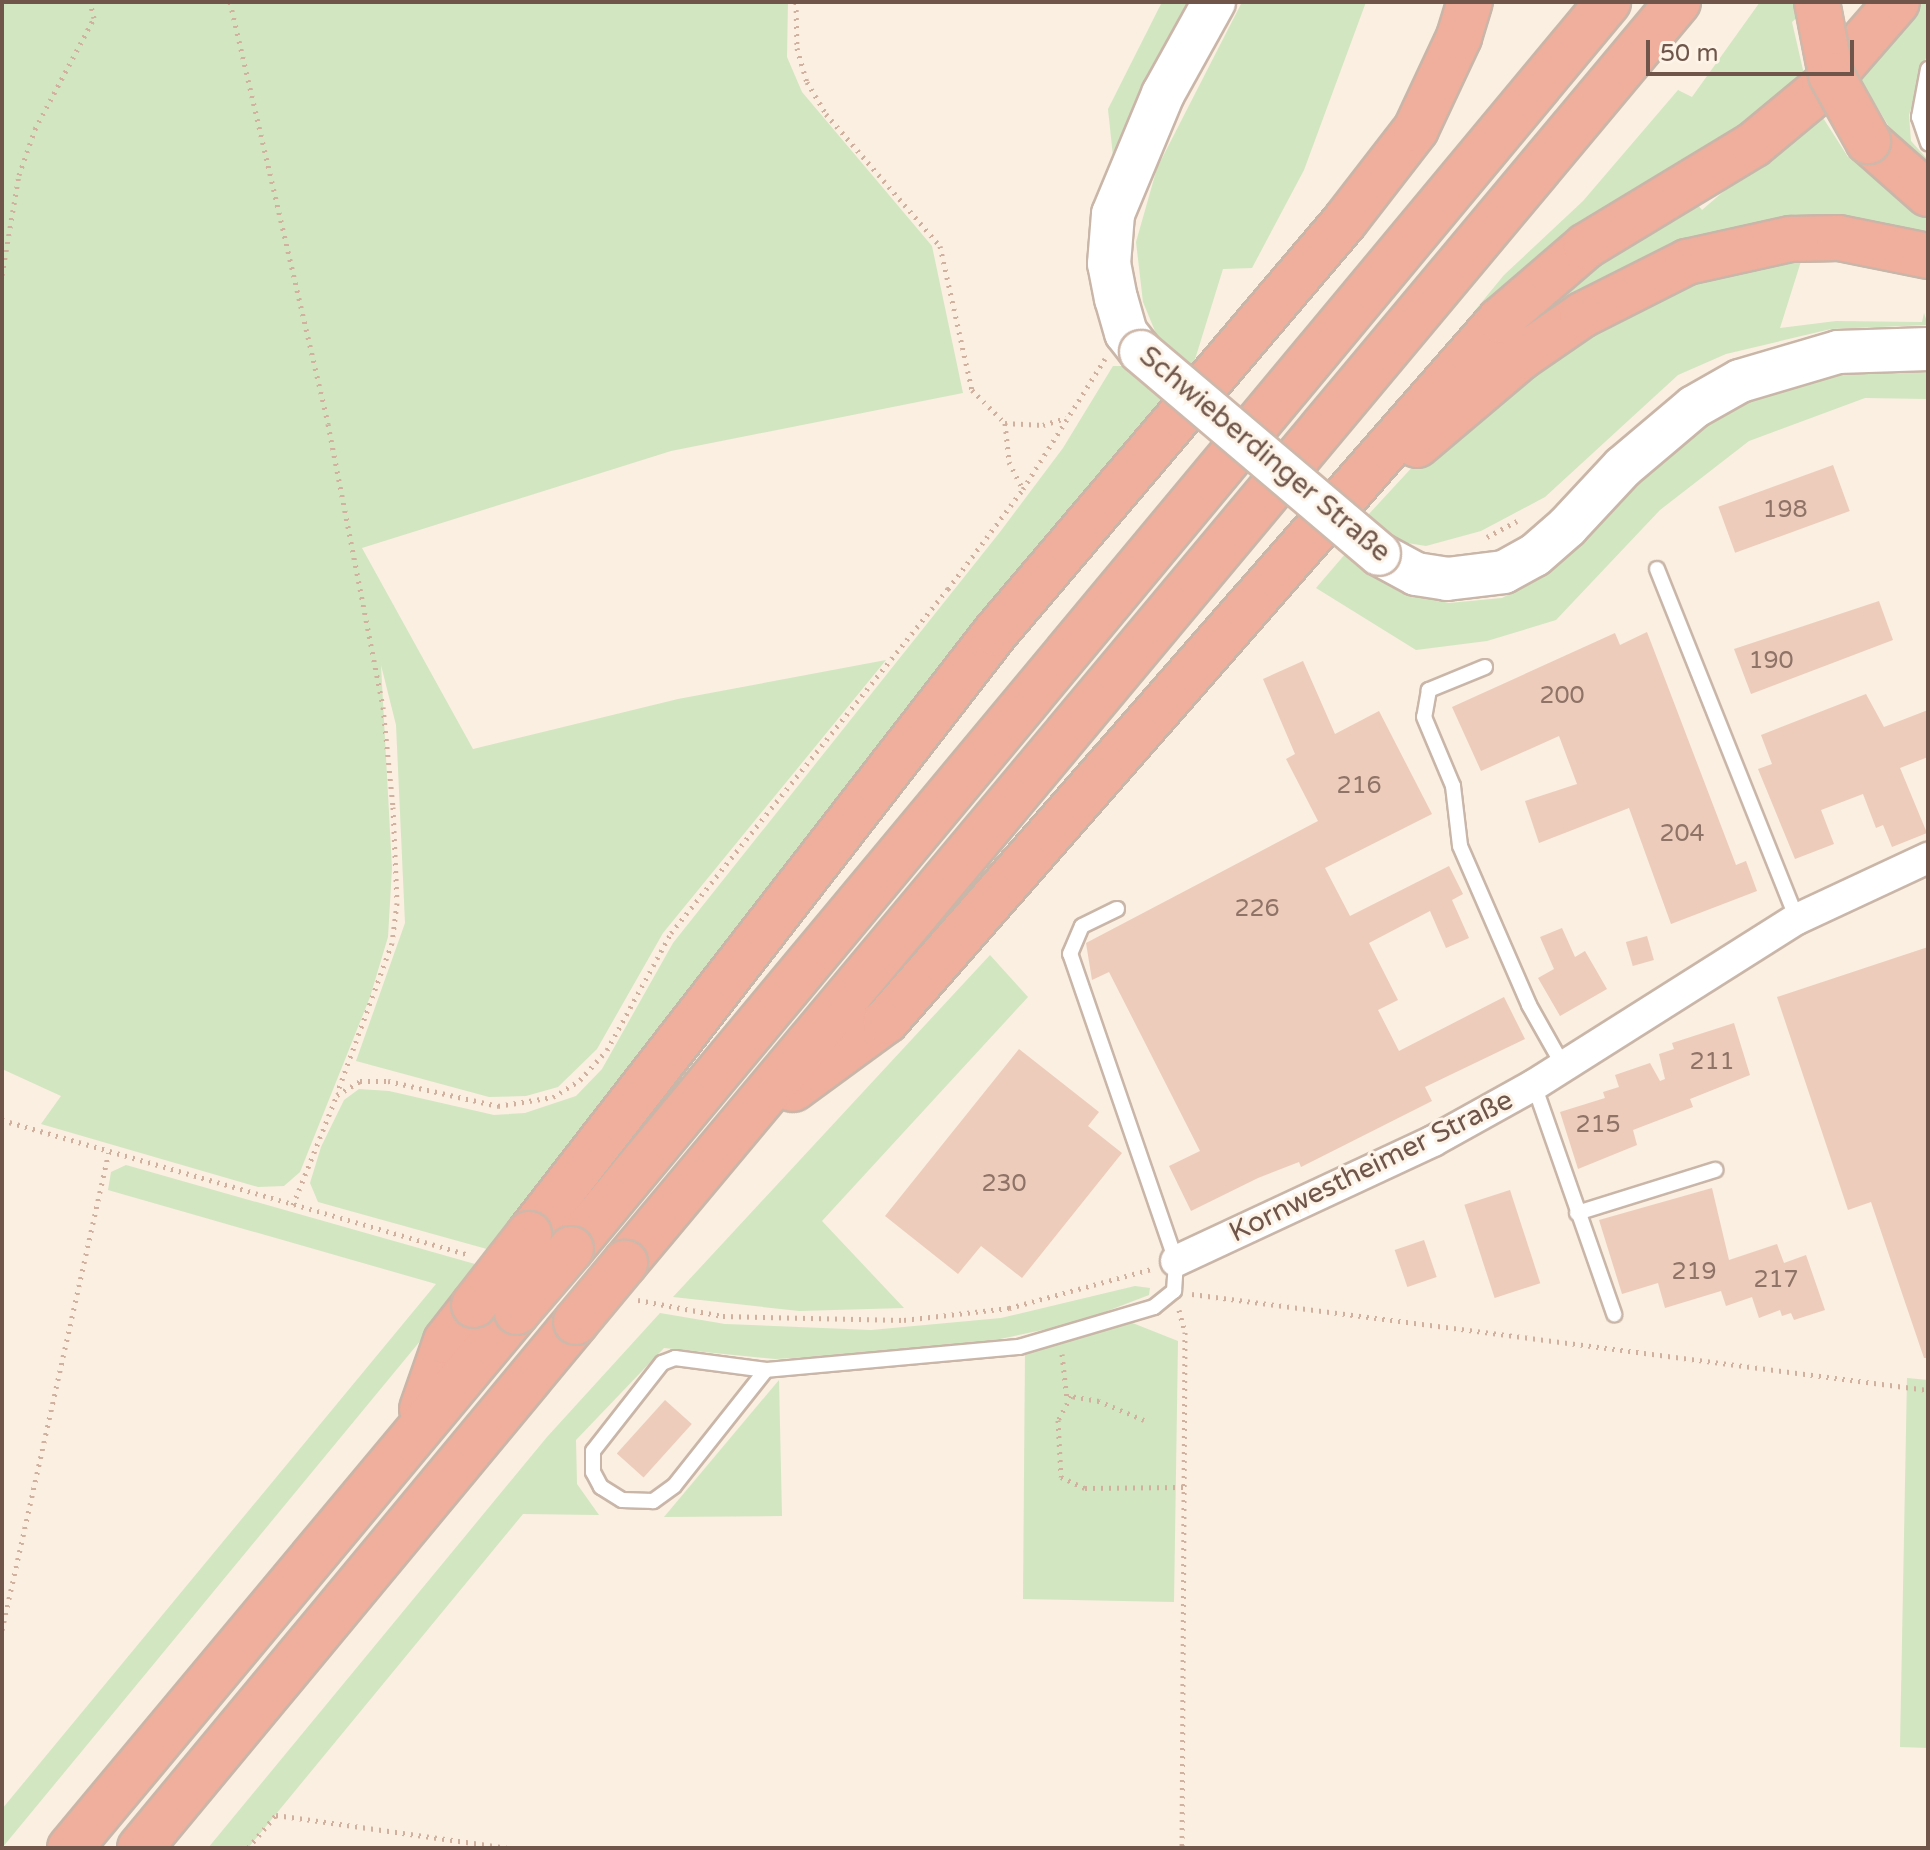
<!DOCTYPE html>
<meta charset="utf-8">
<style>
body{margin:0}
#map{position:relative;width:1930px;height:1850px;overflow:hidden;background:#faefe1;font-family:"Varela Round",sans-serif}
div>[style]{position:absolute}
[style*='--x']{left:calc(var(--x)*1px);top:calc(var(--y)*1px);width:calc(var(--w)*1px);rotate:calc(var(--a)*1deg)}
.green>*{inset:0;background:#d2e6c1}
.building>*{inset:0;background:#edccbb;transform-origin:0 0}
.path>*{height:5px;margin-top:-2.5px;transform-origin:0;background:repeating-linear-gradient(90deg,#d1b09f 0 2px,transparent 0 8px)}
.roads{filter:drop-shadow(2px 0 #c9b6a9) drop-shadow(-2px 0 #c9b6a9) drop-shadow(0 2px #c9b6a9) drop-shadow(0 -2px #c9b6a9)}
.lane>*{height:14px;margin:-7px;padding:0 7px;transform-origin:7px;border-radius:7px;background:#fff}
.street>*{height:30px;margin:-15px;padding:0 15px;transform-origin:15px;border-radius:15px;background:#fff}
.secondary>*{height:42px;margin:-21px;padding:0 21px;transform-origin:21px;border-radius:21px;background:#fff}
.highway>*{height:44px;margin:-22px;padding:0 22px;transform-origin:22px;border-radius:22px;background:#f0ae9c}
.bridges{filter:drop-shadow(2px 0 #ceb8aa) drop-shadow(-2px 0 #ceb8aa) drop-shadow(0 2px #ceb8aa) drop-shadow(0 -2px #ceb8aa)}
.secondary-bridge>*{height:42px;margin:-21px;padding:0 21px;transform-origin:21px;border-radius:21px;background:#fff}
.highway-bridge>*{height:44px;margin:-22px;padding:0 22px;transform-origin:22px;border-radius:22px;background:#f0ae9c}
span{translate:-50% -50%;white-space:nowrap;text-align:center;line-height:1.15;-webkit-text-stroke:6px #fdf3e7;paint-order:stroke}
.number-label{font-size:24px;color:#8e7366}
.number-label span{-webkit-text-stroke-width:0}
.street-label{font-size:28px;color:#6f554a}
.frame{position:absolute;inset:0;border:4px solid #6f554a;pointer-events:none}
.scale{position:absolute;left:1646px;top:40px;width:208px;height:36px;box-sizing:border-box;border:4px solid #6f554a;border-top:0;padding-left:10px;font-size:24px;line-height:28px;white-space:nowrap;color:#6f554a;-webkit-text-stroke:6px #fdf3e7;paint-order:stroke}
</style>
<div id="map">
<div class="green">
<div style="clip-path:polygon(2px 2px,788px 2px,787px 57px,802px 92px,932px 246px,963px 393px,671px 451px,362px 548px,473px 749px,678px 699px,886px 660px,663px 933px,597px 1049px,558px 1087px,526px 1096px,489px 1097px,356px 1061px,405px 923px,396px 725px,381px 665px,392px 868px,388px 937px,370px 997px,300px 1172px,284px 1186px,258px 1187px,41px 1124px,61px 1096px,2px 1069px)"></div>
<div style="clip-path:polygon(1162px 2px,1199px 2px,1114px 166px,1108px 109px)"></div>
<div style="clip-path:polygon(1242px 2px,1366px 2px,1304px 170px,1252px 268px,1223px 269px,1192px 369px,1157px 336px,1143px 302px,1136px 242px,1157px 168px)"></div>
<div style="clip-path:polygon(1760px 2px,1800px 2px,1801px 14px,1792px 22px,1806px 83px,1453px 346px,1449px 342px,1504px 275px,1583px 201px,1678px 90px,1692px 97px)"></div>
<div style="clip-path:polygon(1913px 2px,1928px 2px,1928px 51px,1909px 115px,1911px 141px,1928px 160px,1928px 174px,1883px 129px,1888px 125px,1857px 74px)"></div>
<div style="clip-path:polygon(1818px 110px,1848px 157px,1853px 153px,1890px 189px,1928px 213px,1928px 237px,1855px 223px,1492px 346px,1543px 298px,1693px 199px,1702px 210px)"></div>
<div style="clip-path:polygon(1803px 255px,1780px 328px,1836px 321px,1922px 322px,1924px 313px,1928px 325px,1831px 329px,1726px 354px,1678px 375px,1545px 497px,1481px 531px,1426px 546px,1401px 542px,1368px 515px,1429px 449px,1577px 339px,1691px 280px)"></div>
<div style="clip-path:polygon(1928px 365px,1928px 399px,1865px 398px,1749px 441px,1660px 510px,1556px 620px,1487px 641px,1416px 650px,1316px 588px,1346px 553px,1406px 593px,1449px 603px,1502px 598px,1534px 581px,1651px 457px,1747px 396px,1820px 371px)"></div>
<div style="clip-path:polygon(1113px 366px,1127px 366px,1166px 404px,494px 1251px,318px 1202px,310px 1183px,321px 1147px,344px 1100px,359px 1089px,389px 1091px,494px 1115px,525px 1113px,576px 1096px,602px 1069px,673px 943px,1000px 532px,1063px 448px)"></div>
<div style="clip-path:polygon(990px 955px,1028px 997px,822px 1221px,904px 1308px,799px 1311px,673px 1297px)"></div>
<div style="clip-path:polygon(126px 1165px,482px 1266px,2px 1848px,2px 1809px,436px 1284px,108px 1190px,111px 1172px)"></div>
<div style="clip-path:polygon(1135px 1286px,1150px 1288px,1149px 1295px,1076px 1323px,947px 1350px,775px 1359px,664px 1348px,576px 1440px,577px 1484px,599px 1515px,523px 1514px,248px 1848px,208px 1848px,547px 1437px,660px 1313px,725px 1324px,871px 1330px,1001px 1318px)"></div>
<div style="clip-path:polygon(1130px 1322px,1178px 1341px,1174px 1602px,1023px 1599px,1025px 1353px)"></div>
<div style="clip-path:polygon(1907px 1378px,1928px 1380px,1928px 1748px,1900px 1747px)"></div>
<div style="clip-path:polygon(779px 1380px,782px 1516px,664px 1517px)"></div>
</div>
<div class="building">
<div style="left:1833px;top:465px;width:49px;height:122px;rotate:70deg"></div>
<div style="clip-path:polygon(1879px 601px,1893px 640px,1751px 694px,1734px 649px)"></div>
<div style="clip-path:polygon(1647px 632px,1736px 865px,1746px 861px,1757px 891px,1671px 924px,1629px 808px,1539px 843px,1525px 801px,1577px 784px,1559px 736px,1481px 771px,1452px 707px,1615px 633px,1620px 645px)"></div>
<div style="clip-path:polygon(1303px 661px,1335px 734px,1379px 711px,1432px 814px,1325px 868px,1350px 916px,1449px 866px,1463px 894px,1452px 900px,1469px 938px,1446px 948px,1430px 911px,1369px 943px,1398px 1000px,1378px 1010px,1399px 1051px,1504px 997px,1525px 1039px,1425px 1087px,1432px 1101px,1301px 1167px,1299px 1162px,1258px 1178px,1191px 1211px,1169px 1166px,1200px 1151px,1109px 972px,1092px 980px,1086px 943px,1318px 821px,1286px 759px,1295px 754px,1263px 679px)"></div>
<div style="clip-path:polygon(1866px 694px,1884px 727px,1928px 710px,1928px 757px,1900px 768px,1927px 833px,1892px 847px,1883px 825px,1876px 828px,1863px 794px,1821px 810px,1834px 844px,1795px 859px,1758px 769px,1772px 764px,1761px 735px)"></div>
<div style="clip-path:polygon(1562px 928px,1575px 957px,1585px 951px,1607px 989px,1560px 1016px,1538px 978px,1554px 969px,1540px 937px)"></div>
<div style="left:1647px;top:936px;width:25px;height:22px;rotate:74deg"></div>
<div style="clip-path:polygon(1928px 947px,1928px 1358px,1924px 1358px,1871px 1202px,1848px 1210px,1777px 997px)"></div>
<div style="clip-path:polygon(1734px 1023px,1750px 1075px,1690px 1099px,1693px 1107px,1633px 1130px,1637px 1145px,1578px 1169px,1560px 1112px,1605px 1098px,1603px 1092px,1619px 1087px,1615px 1075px,1650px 1063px,1660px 1081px,1665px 1079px,1659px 1054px,1674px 1049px,1672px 1043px)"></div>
<div style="clip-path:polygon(1019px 1049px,1099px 1112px,1088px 1126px,1122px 1153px,1022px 1278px,981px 1246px,958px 1274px,885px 1216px)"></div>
<div style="clip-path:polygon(1712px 1188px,1729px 1260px,1777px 1244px,1784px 1263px,1806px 1255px,1825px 1310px,1794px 1320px,1791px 1313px,1782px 1316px,1780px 1310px,1759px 1318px,1752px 1297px,1726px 1306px,1721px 1291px,1665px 1308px,1658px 1283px,1622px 1294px,1599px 1220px)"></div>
<div style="left:1510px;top:1190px;width:98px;height:48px;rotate:72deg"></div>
<div style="left:1424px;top:1240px;width:39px;height:31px;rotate:71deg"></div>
<div style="left:665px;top:1400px;width:36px;height:72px;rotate:42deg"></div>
</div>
<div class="path">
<div style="--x:230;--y:2;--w:433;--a:76.9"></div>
<div style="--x:328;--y:424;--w:288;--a:79"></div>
<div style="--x:383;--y:707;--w:100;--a:84.3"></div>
<div style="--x:393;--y:807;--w:96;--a:87.6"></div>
<div style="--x:397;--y:903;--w:40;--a:97.1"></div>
<div style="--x:392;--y:943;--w:160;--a:110.1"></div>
<div style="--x:796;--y:2;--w:46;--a:88.8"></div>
<div style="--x:797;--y:48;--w:35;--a:74"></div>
<div style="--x:807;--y:82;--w:37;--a:59"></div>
<div style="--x:826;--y:114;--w:174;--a:49.2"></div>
<div style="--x:940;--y:246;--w:148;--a:77.5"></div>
<div style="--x:972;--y:390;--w:47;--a:45"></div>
<div style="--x:1005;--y:423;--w:39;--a:84"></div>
<div style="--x:1009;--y:462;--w:30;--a:63"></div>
<div style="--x:2;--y:275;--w:101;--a:-80.4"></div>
<div style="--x:19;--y:175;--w:49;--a:-70.8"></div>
<div style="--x:35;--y:129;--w:126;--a:-62"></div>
<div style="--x:94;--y:18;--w:16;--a:-104"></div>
<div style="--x:1005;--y:423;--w:38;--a:3"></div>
<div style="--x:1043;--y:425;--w:24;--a:-17"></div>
<div style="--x:1487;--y:537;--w:34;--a:-28"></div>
<div style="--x:2;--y:1120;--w:487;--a:16.1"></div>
<div style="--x:293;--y:1205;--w:118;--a:-68.2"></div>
<div style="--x:337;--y:1095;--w:27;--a:-31"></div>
<div style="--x:360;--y:1081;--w:28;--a:0"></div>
<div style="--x:388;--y:1081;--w:113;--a:12.8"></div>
<div style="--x:498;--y:1106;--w:56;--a:-9.3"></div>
<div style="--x:553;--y:1097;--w:32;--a:-32"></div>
<div style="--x:580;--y:1080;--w:40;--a:-48"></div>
<div style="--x:607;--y:1050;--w:133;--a:-61.3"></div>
<div style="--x:671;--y:933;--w:442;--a:-51.2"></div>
<div style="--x:948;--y:589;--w:125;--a:-53.1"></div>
<div style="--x:1023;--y:489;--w:154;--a:-57.8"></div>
<div style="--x:1192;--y:1294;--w:742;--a:7.43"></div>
<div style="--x:638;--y:1300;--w:86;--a:10.7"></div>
<div style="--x:723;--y:1316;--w:181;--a:1.3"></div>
<div style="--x:904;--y:1320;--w:106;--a:-6.5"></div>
<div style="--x:1009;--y:1308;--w:148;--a:-15.3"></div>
<div style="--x:1179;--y:1310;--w:23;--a:75"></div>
<div style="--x:1185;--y:1332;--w:516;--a:90.33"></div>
<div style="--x:1062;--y:1354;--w:46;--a:83.8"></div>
<div style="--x:1144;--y:1420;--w:49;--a:-157.1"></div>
<div style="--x:1099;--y:1401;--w:28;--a:-170"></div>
<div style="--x:1071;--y:1396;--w:27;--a:118"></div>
<div style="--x:1058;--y:1420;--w:57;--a:87"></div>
<div style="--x:1061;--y:1477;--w:26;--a:25"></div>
<div style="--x:1085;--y:1488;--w:99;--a:-0.6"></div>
<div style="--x:2;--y:1630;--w:489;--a:-77.4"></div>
<div style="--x:248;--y:1848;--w:43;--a:-49.7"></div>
<div style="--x:276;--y:1815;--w:233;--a:8.1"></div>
</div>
<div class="roads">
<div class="lane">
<div style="--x:1928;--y:69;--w:49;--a:100.6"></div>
<div style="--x:1919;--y:117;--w:28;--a:71"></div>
<div style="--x:1657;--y:569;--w:377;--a:68.2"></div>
<div style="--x:1485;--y:667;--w:61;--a:157.7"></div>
<div style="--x:1429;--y:690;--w:27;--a:100"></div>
<div style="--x:1424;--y:717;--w:75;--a:67.2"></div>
<div style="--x:1453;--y:786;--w:60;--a:83.3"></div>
<div style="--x:1460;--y:846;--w:173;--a:66.5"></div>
<div style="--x:1529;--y:1005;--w:71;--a:60.6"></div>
<div style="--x:1534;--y:1085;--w:243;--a:70.7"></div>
<div style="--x:1577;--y:1213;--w:145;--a:-17.3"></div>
<div style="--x:766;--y:1370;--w:148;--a:128.4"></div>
<div style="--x:674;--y:1486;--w:26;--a:144"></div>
<div style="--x:653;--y:1501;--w:31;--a:-178"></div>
<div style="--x:622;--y:1500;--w:25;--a:-148"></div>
<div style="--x:601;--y:1487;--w:17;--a:-118"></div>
<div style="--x:593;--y:1472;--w:21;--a:-90"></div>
<div style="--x:593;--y:1451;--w:112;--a:-51.9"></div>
<div style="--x:662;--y:1363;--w:14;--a:-21"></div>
<div style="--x:675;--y:1358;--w:92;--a:7.5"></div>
<div style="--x:766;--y:1370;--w:254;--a:-5.2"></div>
<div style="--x:1019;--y:1347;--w:141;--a:-16.5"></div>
<div style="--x:1154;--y:1307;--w:26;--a:-39"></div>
<div style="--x:1174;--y:1291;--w:30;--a:-86"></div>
<div style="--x:1176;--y:1261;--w:325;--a:-109"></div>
<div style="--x:1070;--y:954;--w:30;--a:-67"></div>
<div style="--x:1082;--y:926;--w:39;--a:-26"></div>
</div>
<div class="street">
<div style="--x:1176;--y:1261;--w:284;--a:-25"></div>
<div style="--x:1433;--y:1141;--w:115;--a:-29"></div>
<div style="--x:1534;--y:1085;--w:311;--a:-32.3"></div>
<div style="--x:1797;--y:919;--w:145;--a:-25"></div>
</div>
<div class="secondary">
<div style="--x:1141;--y:352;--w:24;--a:-128"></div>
<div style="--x:1126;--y:333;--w:35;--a:-106"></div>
<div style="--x:1116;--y:299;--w:36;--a:-101"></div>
<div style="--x:1109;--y:264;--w:50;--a:-85.4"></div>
<div style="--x:1113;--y:214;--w:130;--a:-67.4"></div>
<div style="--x:1163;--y:94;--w:105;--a:-61"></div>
<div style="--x:1379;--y:554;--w:42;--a:28.4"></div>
<div style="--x:1416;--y:574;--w:31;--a:9"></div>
<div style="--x:1447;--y:579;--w:57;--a:-7"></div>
<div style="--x:1504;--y:572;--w:35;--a:-29"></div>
<div style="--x:1535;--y:555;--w:43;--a:-41.2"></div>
<div style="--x:1567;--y:527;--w:82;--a:-47"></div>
<div style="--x:1623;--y:467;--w:93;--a:-40.2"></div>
<div style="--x:1694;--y:407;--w:53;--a:-29.5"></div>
<div style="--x:1740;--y:381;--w:102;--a:-16.5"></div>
<div style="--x:1838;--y:352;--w:90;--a:-1.9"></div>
</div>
<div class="highway">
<div style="--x:1868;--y:141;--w:80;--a:41.5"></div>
<div style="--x:1417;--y:445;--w:136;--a:-40.2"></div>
<div style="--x:1521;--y:357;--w:74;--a:-34.5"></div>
<div style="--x:1582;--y:315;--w:118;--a:-26.8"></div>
<div style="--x:1687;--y:262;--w:107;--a:-12.5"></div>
<div style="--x:1791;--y:239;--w:48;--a:-1.2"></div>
<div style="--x:1839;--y:238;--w:91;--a:11.4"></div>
<div style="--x:793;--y:1089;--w:115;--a:-36.2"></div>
<div style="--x:886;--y:1021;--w:932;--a:-48.79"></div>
<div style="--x:1500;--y:320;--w:113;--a:-40.7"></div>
<div style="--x:1586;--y:246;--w:195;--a:-31.2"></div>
<div style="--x:1753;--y:145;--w:92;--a:-39.7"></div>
<div style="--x:1824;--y:86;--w:111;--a:-49"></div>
<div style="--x:529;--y:1234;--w:760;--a:-52.21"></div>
<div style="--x:995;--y:633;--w:541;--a:-49.65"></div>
<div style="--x:1345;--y:221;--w:116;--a:-52.3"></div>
<div style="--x:1416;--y:129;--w:102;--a:-64.9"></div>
<div style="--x:1459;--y:37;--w:37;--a:-73"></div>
<div style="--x:571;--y:1249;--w:1622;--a:-50.25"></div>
<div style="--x:625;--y:1263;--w:1643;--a:-50.14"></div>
<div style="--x:422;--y:1409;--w:72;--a:-70.6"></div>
<div style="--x:446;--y:1341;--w:46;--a:-52.1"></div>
<div style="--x:70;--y:1848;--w:698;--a:-50.17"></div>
<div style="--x:140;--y:1848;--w:683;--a:-50.34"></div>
</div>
</div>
<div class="bridges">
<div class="secondary-bridge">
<div style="--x:1141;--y:352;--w:312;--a:40.3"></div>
</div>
<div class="highway-bridge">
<div style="--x:1817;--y:2;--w:74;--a:79.1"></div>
<div style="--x:1831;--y:75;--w:76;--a:60.7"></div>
<div style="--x:474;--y:1305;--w:90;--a:-52.2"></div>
<div style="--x:517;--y:1312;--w:83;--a:-49.4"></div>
<div style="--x:576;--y:1322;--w:77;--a:-50.3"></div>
</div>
</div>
<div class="number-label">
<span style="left:1785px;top:510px">198</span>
<span style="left:1771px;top:661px">190</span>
<span style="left:1562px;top:696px">200</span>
<span style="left:1359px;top:786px">216</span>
<span style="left:1682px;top:834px">204</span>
<span style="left:1257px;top:909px">226</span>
<span style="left:1712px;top:1062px">211</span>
<span style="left:1598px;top:1125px">215</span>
<span style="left:1004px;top:1184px">230</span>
<span style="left:1694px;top:1272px">219</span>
<span style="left:1776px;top:1280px">217</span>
</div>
<div class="street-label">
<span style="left:1265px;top:454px;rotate:40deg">Schwieberdinger Straße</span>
<span style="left:1371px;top:1166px;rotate:-26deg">Kornwestheimer Straße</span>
</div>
<div class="frame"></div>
<div class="scale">50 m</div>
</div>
